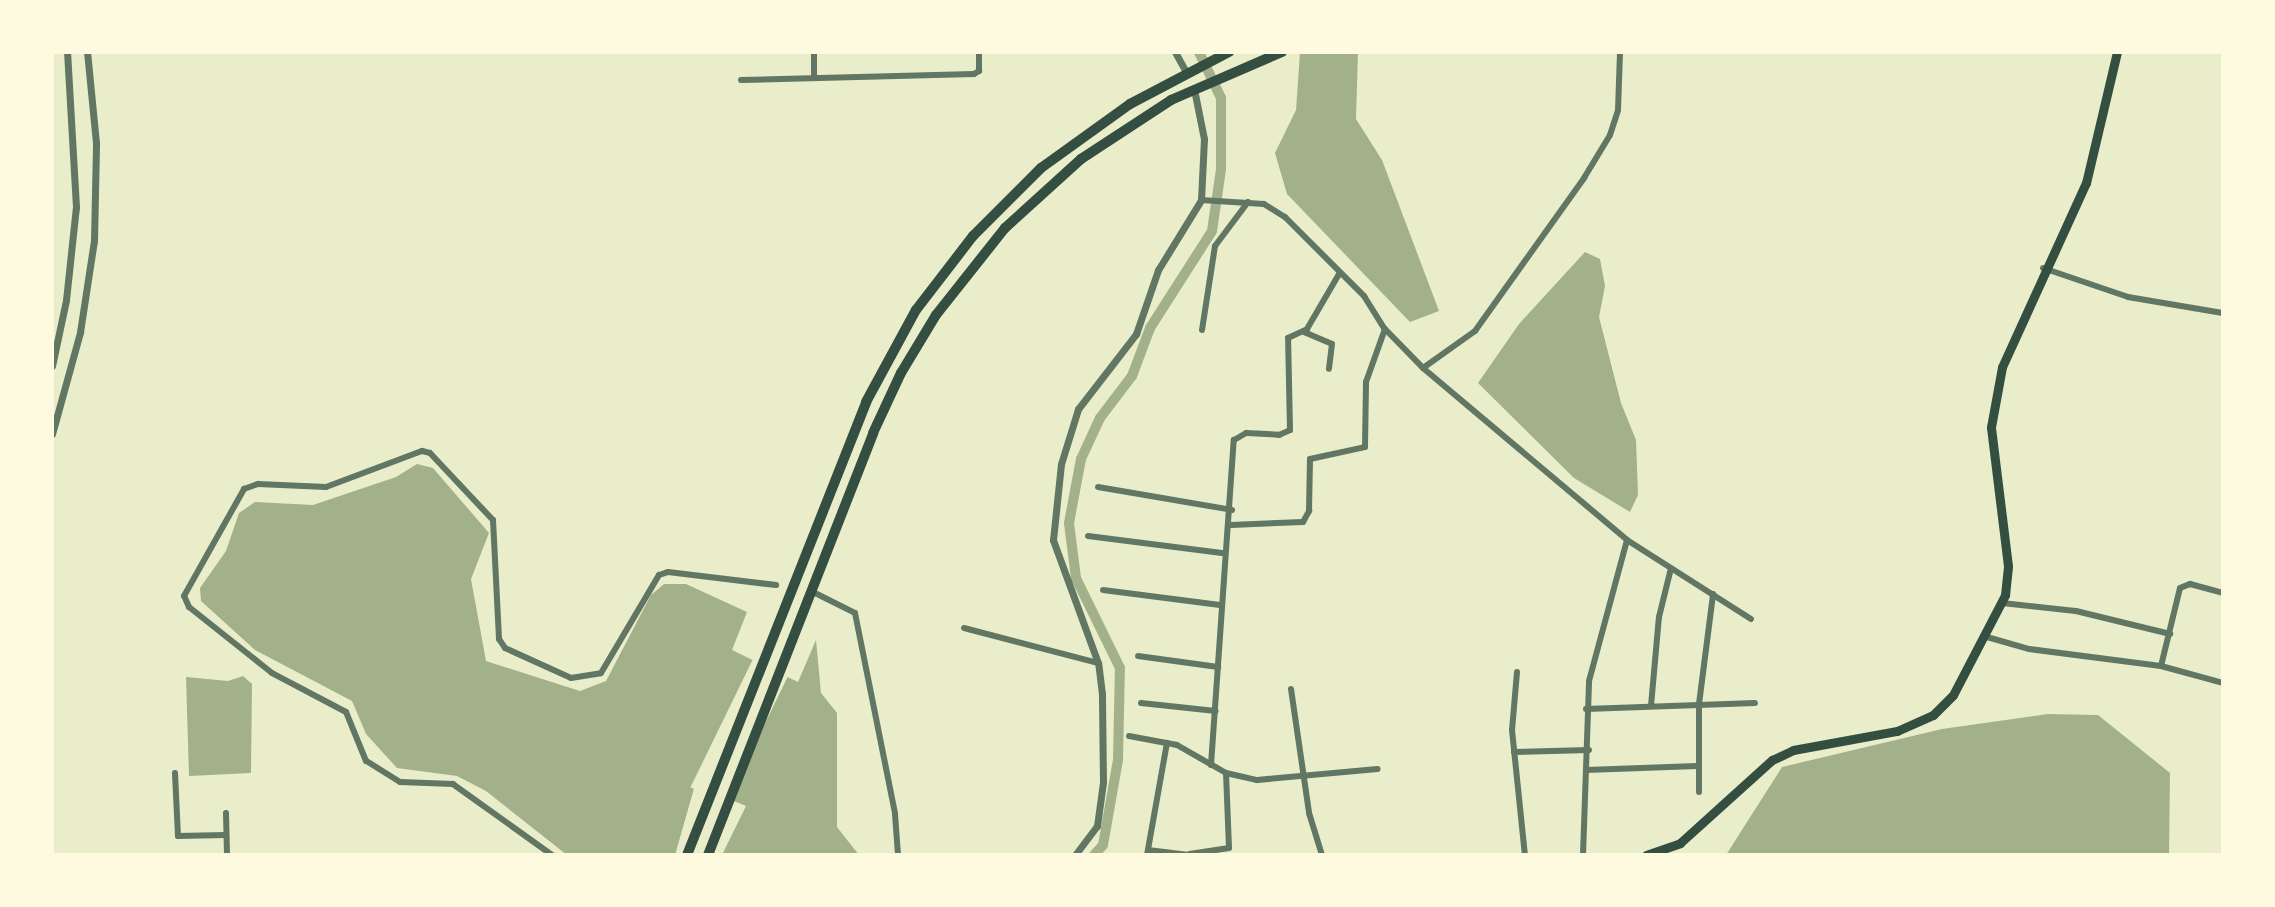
<!DOCTYPE html>
<style>
body{margin:0}
#map{position:relative;width:2275px;height:907px;overflow:hidden;background:#e9edc9;font-family:Figtree,sans-serif}
div>[style]{position:absolute}
[style*='--x']{left:calc(var(--x)*1px);top:calc(var(--y)*1px);width:calc(var(--w)*1px);rotate:calc(var(--a)*1deg)}
.water>*{inset:0;background:#a3b18a}
.pier>*{inset:0;background:#e9edc9;transform-origin:0 0}
.canal>*{height:10px;margin:-5px;padding:0 5px;transform-origin:5px;border-radius:5px;background:#a3b18a}
.minor>*{height:6px;margin:-3px;padding:0 3px;transform-origin:3px;border-radius:3px;background:#617663}
.tertiary>*{height:7px;margin:-3.5px;padding:0 3.5px;transform-origin:3.5px;border-radius:3.5px;background:#617663}
.primary>*{height:9px;margin:-4.5px;padding:0 4.5px;transform-origin:4.5px;border-radius:4.5px;background:#344e41}
.trunk>*{height:10px;margin:-5px;padding:0 5px;transform-origin:5px;border-radius:5px;background:#344e41}
span{translate:-50% -50%;white-space:nowrap;text-align:center;line-height:1.15;-webkit-text-stroke:8px #fefae0;paint-order:stroke}
.frame{position:absolute;inset:0;border:54px solid #fefae0;pointer-events:none}
</style>
<div id="map">
<div class="water">
<div style="clip-path:polygon(1300px 52px,1358px 52px,1356px 119px,1382px 160px,1439px 311px,1410px 322px,1287px 194px,1275px 153px,1296px 110px)"></div>
<div style="clip-path:polygon(1585px 252px,1600px 259px,1605px 286px,1599px 317px,1621px 403px,1636px 440px,1638px 495px,1630px 512px,1574px 478px,1478px 383px,1519px 324px)"></div>
<div style="clip-path:polygon(417px 464px,433px 468px,489px 533px,471px 579px,486px 661px,580px 691px,606px 681px,651px 595px,664px 584px,686px 584px,747px 612px,732px 650px,798px 682px,816px 640px,821px 693px,837px 713px,837px 827px,859px 855px,722px 855px,746px 806px,695px 785px,675px 855px,567px 855px,486px 791px,457px 776px,397px 768px,366px 734px,352px 701px,255px 650px,201px 601px,200px 588px,226px 551px,239px 513px,255px 502px,313px 505px,396px 477px)"></div>
<div style="clip-path:polygon(243px 676px,252px 684px,251px 773px,189px 776px,186px 677px,228px 681px)"></div>
<div style="clip-path:polygon(2048px 714px,2098px 715px,2170px 773px,2169px 855px,1726px 855px,1782px 767px,1942px 729px)"></div>
</div>
<div class="pier">
<div style="left:754px;top:657px;width:39px;height:145px;rotate:26deg"></div>
</div>
<div class="canal">
<div style="--x:1094;--y:855;--w:13;--a:-48"></div>
<div style="--x:1103;--y:845;--w:86;--a:-80"></div>
<div style="--x:1118;--y:760;--w:92;--a:-88.8"></div>
<div style="--x:1120;--y:668;--w:100;--a:-116.1"></div>
<div style="--x:1076;--y:578;--w:55;--a:-97.3"></div>
<div style="--x:1069;--y:523;--w:65;--a:-79.4"></div>
<div style="--x:1081;--y:459;--w:45;--a:-65.1"></div>
<div style="--x:1100;--y:418;--w:53;--a:-52.7"></div>
<div style="--x:1132;--y:376;--w:51;--a:-69.4"></div>
<div style="--x:1150;--y:328;--w:115;--a:-57.4"></div>
<div style="--x:1212;--y:231;--w:63;--a:-81.7"></div>
<div style="--x:1221;--y:169;--w:71;--a:-90"></div>
<div style="--x:1221;--y:98;--w:51;--a:-115.6"></div>
</div>
<div class="minor">
<div style="--x:814;--y:76;--w:24;--a:-90"></div>
<div style="--x:741;--y:80;--w:233;--a:-1.5"></div>
<div style="--x:974;--y:74;--w:6;--a:-31"></div>
<div style="--x:979;--y:71;--w:19;--a:-90"></div>
<div style="--x:1201;--y:200;--w:63;--a:3.6"></div>
<div style="--x:1264;--y:204;--w:25;--a:32"></div>
<div style="--x:1285;--y:217;--w:112;--a:45"></div>
<div style="--x:1364;--y:296;--w:39;--a:58"></div>
<div style="--x:1385;--y:329;--w:54;--a:45.7"></div>
<div style="--x:1423;--y:368;--w:267;--a:40.1"></div>
<div style="--x:1627;--y:540;--w:147;--a:32.5"></div>
<div style="--x:2043;--y:268;--w:90;--a:18.8"></div>
<div style="--x:2128;--y:297;--w:96;--a:9.6"></div>
<div style="--x:1202;--y:330;--w:85;--a:-81.2"></div>
<div style="--x:1215;--y:246;--w:55;--a:-53.1"></div>
<div style="--x:1304;--y:332;--w:30;--a:23"></div>
<div style="--x:1332;--y:344;--w:25;--a:97"></div>
<div style="--x:1423;--y:368;--w:64;--a:-35.4"></div>
<div style="--x:1475;--y:331;--w:188;--a:-54.5"></div>
<div style="--x:1584;--y:178;--w:50;--a:-58.8"></div>
<div style="--x:1610;--y:135;--w:26;--a:-72"></div>
<div style="--x:1618;--y:110;--w:58;--a:-88"></div>
<div style="--x:1098;--y:487;--w:136;--a:9.7"></div>
<div style="--x:1231;--y:525;--w:72;--a:-2.4"></div>
<div style="--x:1303;--y:522;--w:13;--a:-61"></div>
<div style="--x:1309;--y:511;--w:52;--a:-88.9"></div>
<div style="--x:1310;--y:459;--w:56;--a:-12.3"></div>
<div style="--x:1365;--y:447;--w:65;--a:-89.1"></div>
<div style="--x:1366;--y:382;--w:56;--a:-70.3"></div>
<div style="--x:1088;--y:536;--w:135;--a:7.2"></div>
<div style="--x:1103;--y:590;--w:118;--a:7.3"></div>
<div style="--x:811;--y:591;--w:49;--a:26.6"></div>
<div style="--x:855;--y:613;--w:205;--a:78.7"></div>
<div style="--x:895;--y:814;--w:41;--a:85.8"></div>
<div style="--x:2002;--y:603;--w:74;--a:6.2"></div>
<div style="--x:2076;--y:611;--w:97;--a:13.7"></div>
<div style="--x:964;--y:628;--w:138;--a:14.6"></div>
<div style="--x:1987;--y:637;--w:44;--a:15.9"></div>
<div style="--x:2029;--y:649;--w:133;--a:7.3"></div>
<div style="--x:2161;--y:666;--w:64;--a:15.3"></div>
<div style="--x:1138;--y:656;--w:81;--a:7.8"></div>
<div style="--x:2161;--y:666;--w:80;--a:-76.3"></div>
<div style="--x:2180;--y:588;--w:11;--a:-22"></div>
<div style="--x:2190;--y:584;--w:34;--a:15"></div>
<div style="--x:1517;--y:672;--w:58;--a:94.9"></div>
<div style="--x:1512;--y:730;--w:126;--a:84.1"></div>
<div style="--x:1291;--y:689;--w:125;--a:81.7"></div>
<div style="--x:1309;--y:813;--w:44;--a:72.8"></div>
<div style="--x:1141;--y:703;--w:75;--a:6.1"></div>
<div style="--x:1651;--y:706;--w:89;--a:-84.9"></div>
<div style="--x:1659;--y:617;--w:50;--a:-76.2"></div>
<div style="--x:1586;--y:709;--w:169;--a:-2"></div>
<div style="--x:1129;--y:736;--w:49;--a:10.6"></div>
<div style="--x:1177;--y:745;--w:56;--a:29.7"></div>
<div style="--x:1226;--y:773;--w:75;--a:87.7"></div>
<div style="--x:1229;--y:848;--w:40;--a:171.5"></div>
<div style="--x:1514;--y:752;--w:75;--a:-1.5"></div>
<div style="--x:1211;--y:765;--w:326;--a:-86"></div>
<div style="--x:1234;--y:440;--w:14;--a:-30"></div>
<div style="--x:1246;--y:433;--w:33;--a:3"></div>
<div style="--x:1279;--y:435;--w:12;--a:-24"></div>
<div style="--x:1290;--y:430;--w:92;--a:-91.2"></div>
<div style="--x:1288;--y:338;--w:21;--a:-25"></div>
<div style="--x:1307;--y:329;--w:64;--a:-59.8"></div>
<div style="--x:1586;--y:770;--w:111;--a:-2.1"></div>
<div style="--x:175;--y:773;--w:63;--a:87.3"></div>
<div style="--x:178;--y:836;--w:48;--a:-1.2"></div>
<div style="--x:1226;--y:773;--w:32;--a:13"></div>
<div style="--x:1257;--y:780;--w:121;--a:-5.2"></div>
<div style="--x:1699;--y:792;--w:88;--a:-90"></div>
<div style="--x:1699;--y:704;--w:111;--a:-82.7"></div>
<div style="--x:226;--y:813;--w:42;--a:88.6"></div>
<div style="--x:1148;--y:850;--w:41;--a:7"></div>
<div style="--x:552;--y:855;--w:122;--a:-144.4"></div>
<div style="--x:453;--y:784;--w:53;--a:-177.8"></div>
<div style="--x:400;--y:782;--w:40;--a:-148"></div>
<div style="--x:366;--y:761;--w:53;--a:-112.2"></div>
<div style="--x:346;--y:712;--w:84;--a:-152.2"></div>
<div style="--x:272;--y:673;--w:106;--a:-141.5"></div>
<div style="--x:189;--y:607;--w:12;--a:-114"></div>
<div style="--x:184;--y:596;--w:123;--a:-60.7"></div>
<div style="--x:244;--y:489;--w:15;--a:-20"></div>
<div style="--x:258;--y:484;--w:68;--a:2.5"></div>
<div style="--x:326;--y:487;--w:103;--a:-20.6"></div>
<div style="--x:422;--y:451;--w:8;--a:14"></div>
<div style="--x:430;--y:453;--w:92;--a:46.8"></div>
<div style="--x:493;--y:520;--w:119;--a:87.1"></div>
<div style="--x:499;--y:639;--w:11;--a:56"></div>
<div style="--x:505;--y:648;--w:72;--a:24.4"></div>
<div style="--x:571;--y:678;--w:30;--a:-9"></div>
<div style="--x:601;--y:673;--w:114;--a:-59.4"></div>
<div style="--x:659;--y:575;--w:9;--a:-18"></div>
<div style="--x:668;--y:572;--w:109;--a:6.9"></div>
<div style="--x:1147;--y:855;--w:114;--a:-79.9"></div>
<div style="--x:1583;--y:855;--w:174;--a:-88"></div>
<div style="--x:1589;--y:681;--w:146;--a:-74.9"></div>
</div>
<div class="tertiary">
<div style="--x:1175;--y:52;--w:23;--a:61"></div>
<div style="--x:52;--y:366;--w:67;--a:-78"></div>
<div style="--x:66;--y:300;--w:94;--a:-83.9"></div>
<div style="--x:76;--y:207;--w:155;--a:-93.3"></div>
<div style="--x:52;--y:434;--w:106;--a:-74.6"></div>
<div style="--x:80;--y:332;--w:92;--a:-81.3"></div>
<div style="--x:94;--y:241;--w:98;--a:-88.8"></div>
<div style="--x:96;--y:143;--w:91;--a:-95.6"></div>
<div style="--x:1075;--y:855;--w:36;--a:-53"></div>
<div style="--x:1097;--y:826;--w:44;--a:-82.2"></div>
<div style="--x:1103;--y:782;--w:88;--a:-90.7"></div>
<div style="--x:1102;--y:694;--w:31;--a:-97"></div>
<div style="--x:1098;--y:663;--w:131;--a:-110.1"></div>
<div style="--x:1053;--y:540;--w:76;--a:-84"></div>
<div style="--x:1061;--y:464;--w:58;--a:-72.8"></div>
<div style="--x:1078;--y:409;--w:95;--a:-52.3"></div>
<div style="--x:1136;--y:334;--w:68;--a:-71"></div>
<div style="--x:1158;--y:270;--w:82;--a:-58.4"></div>
<div style="--x:1201;--y:200;--w:61;--a:-87.2"></div>
<div style="--x:1204;--y:139;--w:51;--a:-101.3"></div>
</div>
<div class="primary">
<div style="--x:1646;--y:855;--w:36;--a:-19"></div>
<div style="--x:1680;--y:843;--w:124;--a:-42.1"></div>
<div style="--x:1772;--y:760;--w:23;--a:-25"></div>
<div style="--x:1793;--y:750;--w:106;--a:-10.4"></div>
<div style="--x:1897;--y:731;--w:39;--a:-24"></div>
<div style="--x:1933;--y:715;--w:28;--a:-45"></div>
<div style="--x:1953;--y:695;--w:113;--a:-62.5"></div>
<div style="--x:2005;--y:595;--w:29;--a:-84"></div>
<div style="--x:2008;--y:566;--w:140;--a:-97"></div>
<div style="--x:1991;--y:427;--w:61;--a:-79.6"></div>
<div style="--x:2002;--y:367;--w:202;--a:-65.5"></div>
<div style="--x:2086;--y:183;--w:135;--a:-76.7"></div>
</div>
<div class="trunk">
<div style="--x:687;--y:855;--w:487;--a:-68.4"></div>
<div style="--x:866;--y:402;--w:105;--a:-61.5"></div>
<div style="--x:916;--y:310;--w:93;--a:-52.4"></div>
<div style="--x:973;--y:236;--w:96;--a:-45"></div>
<div style="--x:1041;--y:168;--w:110;--a:-35.7"></div>
<div style="--x:1130;--y:104;--w:112;--a:-27.7"></div>
<div style="--x:708;--y:855;--w:453;--a:-68.6"></div>
<div style="--x:873;--y:433;--w:66;--a:-65"></div>
<div style="--x:901;--y:373;--w:68;--a:-58.9"></div>
<div style="--x:936;--y:315;--w:111;--a:-51.6"></div>
<div style="--x:1005;--y:228;--w:103;--a:-42.2"></div>
<div style="--x:1081;--y:159;--w:108;--a:-33.2"></div>
<div style="--x:1171;--y:100;--w:121;--a:-23.4"></div>
</div>
<div class="frame"></div>
</div>
